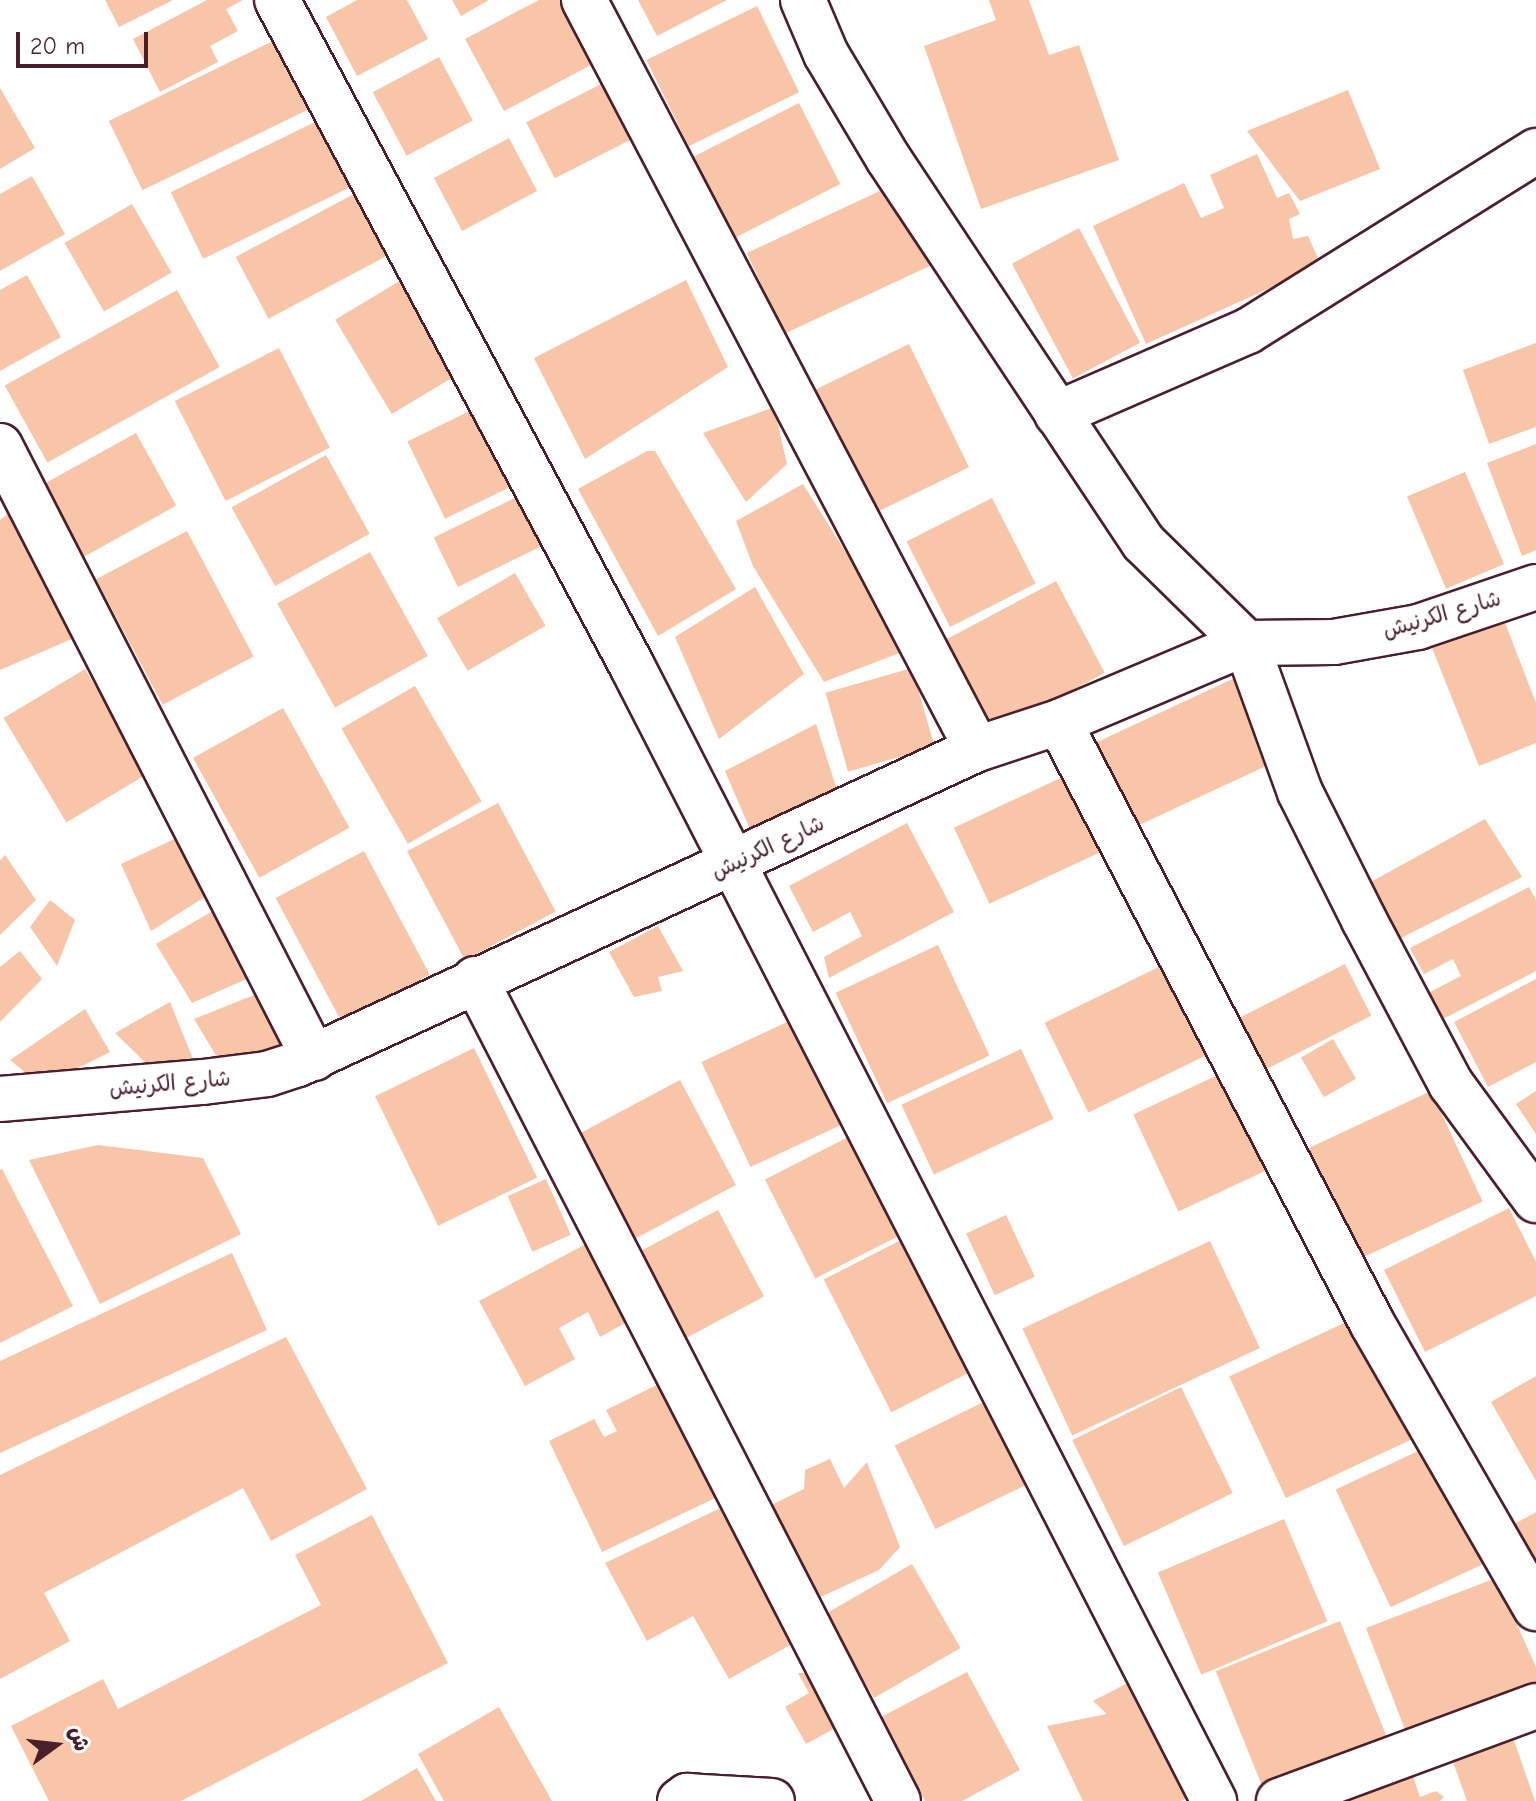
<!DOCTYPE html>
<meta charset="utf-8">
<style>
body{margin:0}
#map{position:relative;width:1536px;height:1801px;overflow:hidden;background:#fff;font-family:"Comic Neue","Playpen Sans Arabic",sans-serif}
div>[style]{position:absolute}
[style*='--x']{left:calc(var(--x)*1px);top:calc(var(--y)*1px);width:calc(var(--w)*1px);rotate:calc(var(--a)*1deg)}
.building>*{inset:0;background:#f8c5a8;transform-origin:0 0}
.roads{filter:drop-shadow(2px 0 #4a1f2b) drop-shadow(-2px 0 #4a1f2b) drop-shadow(0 2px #4a1f2b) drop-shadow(0 -2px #4a1f2b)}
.minor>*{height:44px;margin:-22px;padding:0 22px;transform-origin:22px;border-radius:22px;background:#fff}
span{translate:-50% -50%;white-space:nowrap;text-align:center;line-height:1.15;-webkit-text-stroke:6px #fff;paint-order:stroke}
.street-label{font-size:22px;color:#4a1f2b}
.north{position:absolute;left:16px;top:1705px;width:80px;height:80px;-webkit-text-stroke:6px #fff;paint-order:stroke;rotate:75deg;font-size:22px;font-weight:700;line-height:32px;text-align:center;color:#4a1f2b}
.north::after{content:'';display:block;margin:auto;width:28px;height:36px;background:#4a1f2b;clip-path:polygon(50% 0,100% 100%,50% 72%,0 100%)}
.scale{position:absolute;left:16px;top:32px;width:132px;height:36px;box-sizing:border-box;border:4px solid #4a1f2b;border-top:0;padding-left:10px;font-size:24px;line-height:28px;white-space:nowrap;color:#4a1f2b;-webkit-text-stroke:6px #fff;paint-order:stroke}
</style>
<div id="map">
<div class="building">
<div style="clip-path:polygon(105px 0,173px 0,119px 27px)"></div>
<div style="clip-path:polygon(207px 0,243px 0,226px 9px,238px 31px,210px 46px,218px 62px,160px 92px,133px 39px)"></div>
<div style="clip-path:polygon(357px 0,407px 0,428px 39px,357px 76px,326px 17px)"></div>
<div style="clip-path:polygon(452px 0,489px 0,461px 16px)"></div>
<div style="clip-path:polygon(539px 0,560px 0,593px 64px,504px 111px,465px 39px)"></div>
<div style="clip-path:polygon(638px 0,727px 0,657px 36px)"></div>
<div style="clip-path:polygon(989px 0,1029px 0,1049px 55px,1079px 45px,1119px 160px,981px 209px,924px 46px,996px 20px)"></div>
<div style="left:757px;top:6px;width:96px;height:123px;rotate:64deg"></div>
<div style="left:275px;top:40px;width:77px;height:185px;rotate:64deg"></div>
<div style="left:439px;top:57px;width:72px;height:75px;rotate:62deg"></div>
<div style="left:609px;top:80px;width:63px;height:93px;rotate:63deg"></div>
<div style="clip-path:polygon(0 88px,35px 148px,0 169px)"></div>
<div style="clip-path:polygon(1348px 90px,1380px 169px,1300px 201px,1247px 131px)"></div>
<div style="left:799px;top:103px;width:91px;height:120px;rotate:63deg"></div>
<div style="left:319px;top:120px;width:74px;height:165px;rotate:64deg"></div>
<div style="left:509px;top:138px;width:60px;height:85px;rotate:62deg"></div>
<div style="clip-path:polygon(1257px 154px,1277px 198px,1289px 193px,1300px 214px,1289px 219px,1293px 239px,1308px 236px,1321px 265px,1146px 344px,1093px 226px,1184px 183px,1201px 218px,1224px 208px,1210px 175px)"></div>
<div style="clip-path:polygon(32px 176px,65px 234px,0 271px,0 194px)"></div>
<div style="left:899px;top:182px;width:89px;height:168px;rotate:65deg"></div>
<div style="left:354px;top:194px;width:70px;height:134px;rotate:62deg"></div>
<div style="left:132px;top:204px;width:79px;height:78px;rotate:60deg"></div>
<div style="left:1079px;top:228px;width:130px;height:76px;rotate:62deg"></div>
<div style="clip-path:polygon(27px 275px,61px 337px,0 371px,0 290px)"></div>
<div style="left:408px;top:276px;width:110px;height:85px;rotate:59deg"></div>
<div style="clip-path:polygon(686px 280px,728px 367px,585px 459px,534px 358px)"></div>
<div style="left:177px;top:290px;width:88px;height:197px;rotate:61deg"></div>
<div style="clip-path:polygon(1536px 343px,1536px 427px,1489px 444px,1463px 370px)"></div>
<div style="left:909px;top:344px;width:137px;height:105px;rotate:64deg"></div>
<div style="left:279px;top:348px;width:112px;height:117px;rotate:63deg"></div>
<div style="left:482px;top:405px;width:86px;height:83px;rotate:64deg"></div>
<div style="clip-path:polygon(774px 407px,787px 464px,746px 502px,703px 433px)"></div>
<div style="left:136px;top:433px;width:83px;height:110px;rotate:61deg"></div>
<div style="clip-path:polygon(1536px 444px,1536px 550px,1522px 556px,1487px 463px)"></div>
<div style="clip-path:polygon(647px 451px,655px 451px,736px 589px,658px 636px,578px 489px)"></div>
<div style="left:326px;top:455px;width:90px;height:108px;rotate:61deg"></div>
<div style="left:1465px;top:472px;width:100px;height:63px;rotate:67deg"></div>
<div style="clip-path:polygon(803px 484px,907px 650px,824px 682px,753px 566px,736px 521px)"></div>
<div style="left:529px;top:491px;width:55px;height:106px;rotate:64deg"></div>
<div style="left:992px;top:498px;width:96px;height:96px;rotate:63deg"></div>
<div style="clip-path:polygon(13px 510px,74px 638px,0 670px,0 520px)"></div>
<div style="left:187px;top:531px;width:142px;height:103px;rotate:62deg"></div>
<div style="left:370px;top:552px;width:119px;height:106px;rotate:61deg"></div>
<div style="left:515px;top:573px;width:61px;height:90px;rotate:60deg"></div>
<div style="left:1056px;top:581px;width:104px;height:130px;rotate:62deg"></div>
<div style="clip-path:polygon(755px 587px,804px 674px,719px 739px,675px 637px)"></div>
<div style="clip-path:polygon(1504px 620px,1536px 703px,1536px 743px,1479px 766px,1432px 648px)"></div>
<div style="left:912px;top:668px;width:82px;height:90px;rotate:74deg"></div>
<div style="left:85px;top:669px;width:122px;height:95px;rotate:59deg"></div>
<div style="left:1241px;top:675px;width:93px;height:164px;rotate:65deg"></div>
<div style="left:415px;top:686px;width:133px;height:85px;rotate:60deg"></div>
<div style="left:283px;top:708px;width:137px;height:103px;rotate:61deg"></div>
<div style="clip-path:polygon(816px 724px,838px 793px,752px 834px,725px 771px)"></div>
<div style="left:1069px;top:774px;width:84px;height:127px;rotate:65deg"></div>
<div style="left:498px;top:803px;width:123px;height:103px;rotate:62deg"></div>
<div style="clip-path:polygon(1485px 819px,1522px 877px,1393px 942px,1369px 883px)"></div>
<div style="clip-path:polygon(907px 823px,954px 912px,829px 978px,824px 957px,862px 936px,850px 912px,813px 932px,789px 886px)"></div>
<div style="clip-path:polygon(185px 834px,211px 893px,151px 931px,121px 864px)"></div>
<div style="left:364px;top:851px;width:140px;height:100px;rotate:62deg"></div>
<div style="clip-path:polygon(5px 855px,36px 900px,0 935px,0 860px)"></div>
<div style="clip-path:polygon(1529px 887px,1536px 900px,1536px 971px,1441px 1020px,1428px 993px,1461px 976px,1453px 959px,1424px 974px,1410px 948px)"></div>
<div style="clip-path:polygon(50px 900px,75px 920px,57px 966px,30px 927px)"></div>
<div style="clip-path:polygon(218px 908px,251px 977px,192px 1003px,156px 944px)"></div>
<div style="clip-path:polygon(658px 926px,683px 971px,658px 977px,662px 991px,634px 997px,609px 952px)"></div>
<div style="left:938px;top:945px;width:122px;height:113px;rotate:65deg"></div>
<div style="clip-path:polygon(20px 951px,42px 979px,0 1022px,0 967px)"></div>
<div style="left:1165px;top:964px;width:100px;height:134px;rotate:64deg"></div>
<div style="left:1345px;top:964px;width:58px;height:127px;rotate:63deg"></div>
<div style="clip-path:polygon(1536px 979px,1536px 1062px,1488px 1087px,1454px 1022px)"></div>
<div style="clip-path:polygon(259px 993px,288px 1043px,220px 1062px,194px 1019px)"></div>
<div style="clip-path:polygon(170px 1002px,195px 1064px,151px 1068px,115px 1033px)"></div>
<div style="clip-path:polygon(85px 1009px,110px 1052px,42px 1086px,10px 1060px)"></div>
<div style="left:802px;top:1015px;width:116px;height:111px;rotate:65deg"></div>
<div style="left:1333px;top:1039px;width:46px;height:37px;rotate:60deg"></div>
<div style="left:474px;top:1048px;width:144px;height:110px;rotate:64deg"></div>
<div style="left:1021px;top:1049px;width:77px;height:132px;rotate:65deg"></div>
<div style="left:1222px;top:1073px;width:107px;height:98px;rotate:65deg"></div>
<div style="left:680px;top:1080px;width:119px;height:126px;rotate:62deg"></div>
<div style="left:1431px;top:1091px;width:122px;height:136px;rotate:65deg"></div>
<div style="clip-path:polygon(1536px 1091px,1536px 1134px,1516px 1104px)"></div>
<div style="left:862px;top:1130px;width:111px;height:109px;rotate:63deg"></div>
<div style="clip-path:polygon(98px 1145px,203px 1158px,241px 1234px,100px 1304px,29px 1160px)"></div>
<div style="clip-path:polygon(2px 1169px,73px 1306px,0 1343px,0 1170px)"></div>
<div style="left:546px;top:1179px;width:61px;height:42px;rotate:66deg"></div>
<div style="clip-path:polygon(1509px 1208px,1536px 1262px,1536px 1296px,1425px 1352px,1384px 1270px)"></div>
<div style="left:718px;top:1210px;width:98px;height:95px;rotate:62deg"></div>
<div style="left:1006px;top:1215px;width:68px;height:44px;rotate:65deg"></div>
<div style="left:903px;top:1239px;width:149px;height:89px;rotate:63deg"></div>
<div style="left:1210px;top:1241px;width:118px;height:207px;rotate:65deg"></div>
<div style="clip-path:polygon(586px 1244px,627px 1322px,600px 1337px,588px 1312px,559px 1328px,575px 1359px,525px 1386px,479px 1301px)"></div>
<div style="clip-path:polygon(232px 1253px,267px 1330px,0 1453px,0 1361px)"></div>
<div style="left:1357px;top:1317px;width:134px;height:141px;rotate:65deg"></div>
<div style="clip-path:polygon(286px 1337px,367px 1489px,271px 1541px,243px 1488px,44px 1593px,70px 1641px,0 1679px,0 1475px)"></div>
<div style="clip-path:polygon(675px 1376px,730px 1491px,602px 1552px,549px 1441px,594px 1419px,604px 1437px,617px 1431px,606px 1410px)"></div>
<div style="clip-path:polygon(1536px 1376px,1536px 1481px,1491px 1402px)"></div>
<div style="left:1181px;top:1387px;width:118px;height:121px;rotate:64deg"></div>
<div style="left:998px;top:1395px;width:93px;height:115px;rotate:64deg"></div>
<div style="left:1429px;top:1446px;width:130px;height:103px;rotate:65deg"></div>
<div style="clip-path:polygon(830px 1459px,844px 1488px,867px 1462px,900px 1547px,879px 1570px,812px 1601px,767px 1507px,804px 1489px,805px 1470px)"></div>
<div style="clip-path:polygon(733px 1502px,801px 1639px,729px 1679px,693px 1616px,647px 1641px,605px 1563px)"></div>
<div style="clip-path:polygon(1536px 1512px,1536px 1576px,1509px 1527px)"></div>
<div style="clip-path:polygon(372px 1515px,448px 1663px,181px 1801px,49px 1801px,11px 1726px,103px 1679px,118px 1709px,321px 1605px,295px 1555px)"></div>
<div style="left:1284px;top:1519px;width:111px;height:137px;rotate:67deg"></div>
<div style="left:912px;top:1564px;width:97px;height:100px;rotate:60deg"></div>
<div style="clip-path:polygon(1496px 1578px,1536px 1667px,1536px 1701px,1412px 1748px,1366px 1628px)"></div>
<div style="left:1340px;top:1621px;width:137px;height:134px;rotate:68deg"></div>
<div style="clip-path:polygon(967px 1672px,1020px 1770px,962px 1801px,925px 1801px,881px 1717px)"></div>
<div style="clip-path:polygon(798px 1673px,810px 1673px,839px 1726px,806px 1744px,785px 1707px,809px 1693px)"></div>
<div style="clip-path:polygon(1141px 1676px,1197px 1793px,1181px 1801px,1083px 1801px,1047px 1726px,1107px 1714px,1093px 1701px)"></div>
<div style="clip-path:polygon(499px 1707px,552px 1801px,444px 1801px,418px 1754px)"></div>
<div style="clip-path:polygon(1509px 1726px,1535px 1801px,1467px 1801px,1448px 1748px)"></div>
<div style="clip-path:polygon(1407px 1759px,1420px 1797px,1436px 1791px,1444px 1797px,1440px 1801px,1328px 1801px)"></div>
<div style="clip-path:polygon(417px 1768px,436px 1801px,361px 1801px)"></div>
</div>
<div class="roads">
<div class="minor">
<div style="--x:277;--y:0;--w:755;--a:61.94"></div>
<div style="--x:632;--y:666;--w:1276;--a:62.85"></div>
<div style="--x:584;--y:0;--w:846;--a:62.31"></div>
<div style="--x:803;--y:0;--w:59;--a:66.9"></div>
<div style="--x:826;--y:54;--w:121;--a:59.2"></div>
<div style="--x:888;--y:158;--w:462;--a:56.4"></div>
<div style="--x:1144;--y:543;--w:143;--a:44.4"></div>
<div style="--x:1246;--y:643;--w:158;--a:70.1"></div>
<div style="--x:1300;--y:792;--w:143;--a:63.4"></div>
<div style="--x:1364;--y:920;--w:186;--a:62.1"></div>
<div style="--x:1451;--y:1084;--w:144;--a:53.8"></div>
<div style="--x:1057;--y:414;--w:208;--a:-23.5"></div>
<div style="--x:1248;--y:331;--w:340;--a:-32"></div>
<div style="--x:0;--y:446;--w:688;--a:62.84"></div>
<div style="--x:1059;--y:722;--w:678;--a:62.49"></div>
<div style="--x:1372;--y:1323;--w:329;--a:60.1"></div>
<div style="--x:475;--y:979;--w:924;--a:62.77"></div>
<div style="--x:0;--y:1099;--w:204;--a:-4.8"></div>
<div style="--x:203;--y:1082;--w:64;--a:-7.1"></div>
<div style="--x:267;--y:1074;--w:33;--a:-18"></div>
<div style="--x:298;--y:1064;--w:749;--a:-24.89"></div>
<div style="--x:977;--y:749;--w:86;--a:-18.2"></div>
<div style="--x:1059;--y:722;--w:203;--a:-22.9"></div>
<div style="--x:1246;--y:643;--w:88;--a:-0.7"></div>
<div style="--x:1334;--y:642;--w:85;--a:-10.1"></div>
<div style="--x:1418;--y:627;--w:125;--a:-18.7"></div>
<div style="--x:680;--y:1801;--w:9;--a:-36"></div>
<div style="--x:687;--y:1796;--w:85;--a:3.4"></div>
<div style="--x:1279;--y:1801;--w:274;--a:-20.3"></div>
</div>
</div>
<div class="street-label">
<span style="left:1442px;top:615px;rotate:-16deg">شارع الكرنيش</span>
<span style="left:768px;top:848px;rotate:-25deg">شارع الكرنيش</span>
<span style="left:170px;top:1084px;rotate:-5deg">شارع الكرنيش</span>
</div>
<div class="north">ش</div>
<div class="scale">20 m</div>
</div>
